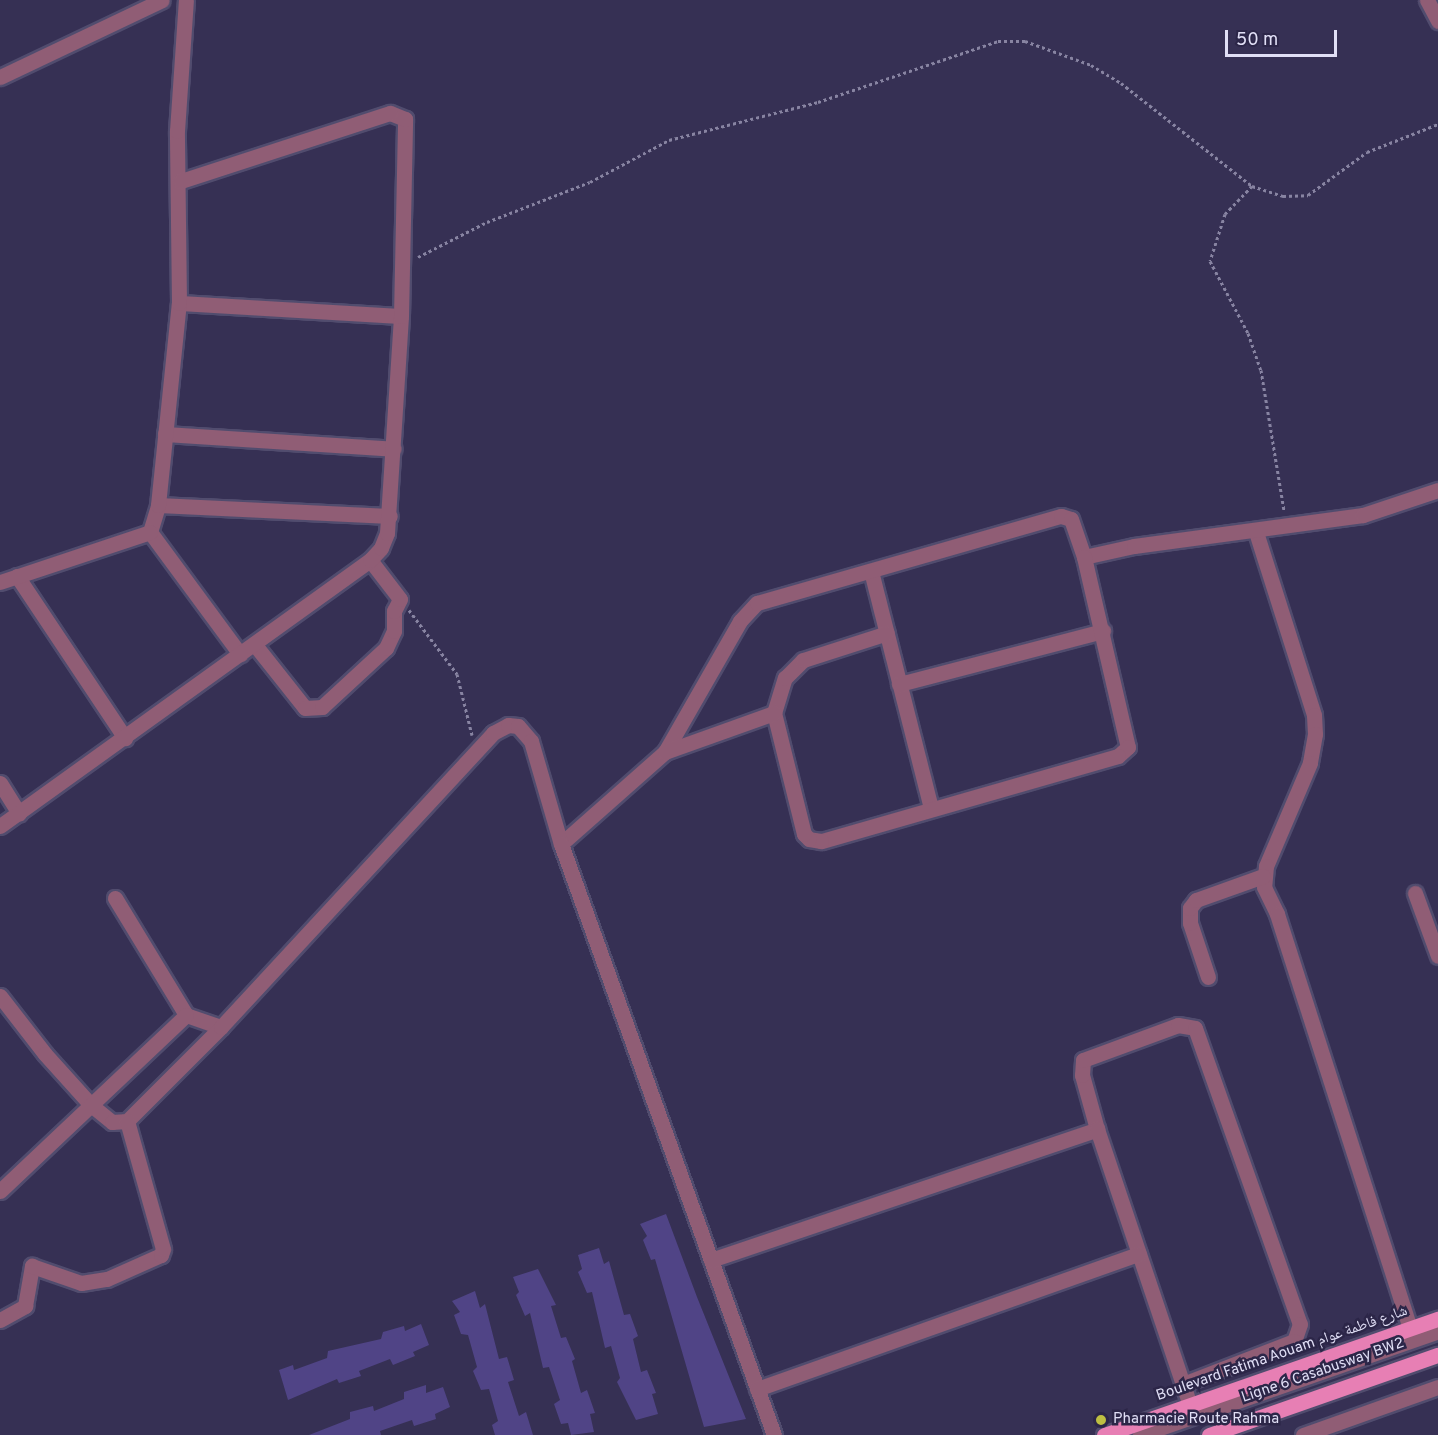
<!DOCTYPE html>
<meta charset="utf-8">
<style>
body{margin:0}
#map{position:relative;width:1438px;height:1435px;overflow:hidden;background:#363054;font-family:Overpass,"Noto Naskh Arabic",sans-serif}
div>[style]{position:absolute}
[style*='--x']{left:calc(var(--x)*1px);top:calc(var(--y)*1px);width:calc(var(--w)*1px);rotate:calc(var(--a)*1deg)}
.building>*{inset:0;background:#504486}
.path>*{height:3px;margin-top:-1.5px;transform-origin:0;background:repeating-linear-gradient(90deg,#8884a2 0 3px,transparent 0 6px)}
.roads{filter:drop-shadow(2px 0 #514c6e) drop-shadow(-2px 0 #514c6e) drop-shadow(0 2px #514c6e) drop-shadow(0 -2px #514c6e)}
.minor>*{height:15px;margin:-7.5px;padding:0 7.5px;transform-origin:7.5px;border-radius:7.5px;background:#905d75}
.major>*{height:15px;margin:-7.5px;padding:0 7.5px;transform-origin:7.5px;border-radius:7.5px;background:#e77fb4}
.dots>*{width:16px;height:16px;translate:-50% -50%;box-sizing:border-box;border:3px solid #2c2648;border-radius:50%}
span{translate:-50% -50%;white-space:nowrap;text-align:center;line-height:1.15;-webkit-text-stroke:5px #2c2648;paint-order:stroke}
.street-label{font-size:15px;color:#e1dff6}
.poi-label{font-size:15px;color:#e1dff6}
.left{translate:0 -50%;text-align:left}
.scale{position:absolute;left:1225px;top:30px;width:112px;height:27px;box-sizing:border-box;border:3px solid #e1dff6;border-top:0;padding-left:8px;font-size:18px;line-height:21px;white-space:nowrap;color:#e1dff6;-webkit-text-stroke:4px #2c2648;paint-order:stroke}
</style>
<div id="map">
<div class="building">
<div style="clip-path:polygon(666px 1214px,697px 1297px,746px 1419px,704px 1427px,655px 1259px,651px 1260px,643px 1240px,647px 1236px,640px 1224px)"></div>
<div style="clip-path:polygon(599px 1248px,604px 1264px,609px 1261px,624px 1315px,630px 1314px,638px 1336px,633px 1339px,641px 1372px,647px 1370px,656px 1393px,652px 1394px,658px 1414px,636px 1420px,617px 1382px,620px 1378px,611px 1346px,605px 1348px,592px 1292px,587px 1293px,578px 1272px,582px 1269px,578px 1255px)"></div>
<div style="clip-path:polygon(538px 1269px,556px 1305px,551px 1306px,561px 1338px,566px 1337px,575px 1359px,572px 1361px,581px 1393px,587px 1390px,595px 1413px,590px 1414px,594px 1432px,571px 1435px,568px 1423px,561px 1424px,554px 1404px,560px 1400px,549px 1367px,543px 1368px,530px 1313px,525px 1316px,516px 1295px,519px 1292px,513px 1277px)"></div>
<div style="clip-path:polygon(475px 1291px,480px 1308px,485px 1304px,499px 1359px,507px 1357px,514px 1380px,508px 1382px,519px 1416px,526px 1412px,533px 1435px,495px 1435px,492px 1425px,498px 1421px,489px 1389px,481px 1390px,473px 1371px,477px 1367px,468px 1335px,461px 1334px,454px 1315px,460px 1312px,452px 1301px)"></div>
<div style="clip-path:polygon(421px 1324px,429px 1345px,413px 1352px,415px 1356px,393px 1365px,390px 1359px,359px 1371px,361px 1376px,339px 1383px,337px 1379px,288px 1400px,279px 1370px,293px 1365px,294px 1370px,327px 1358px,328px 1351px,381px 1339px,383px 1332px,404px 1326px,405px 1331px)"></div>
<div style="clip-path:polygon(426px 1385px,426px 1393px,443px 1387px,450px 1407px,435px 1414px,436px 1419px,414px 1426px,412px 1420px,380px 1431px,381px 1435px,309px 1435px,350px 1419px,350px 1412px,373px 1406px,374px 1411px,404px 1399px,404px 1392px)"></div>
</div>
<div class="path">
<div style="--x:1252;--y:186;--w:39;--a:134"></div>
<div style="--x:1225;--y:214;--w:49;--a:107.7"></div>
<div style="--x:1210;--y:261;--w:81;--a:62.2"></div>
<div style="--x:1248;--y:333;--w:39;--a:71"></div>
<div style="--x:1261;--y:370;--w:143;--a:80.7"></div>
<div style="--x:418;--y:257;--w:77;--a:-26.9"></div>
<div style="--x:487;--y:222;--w:110;--a:-21.2"></div>
<div style="--x:590;--y:182;--w:89;--a:-28"></div>
<div style="--x:669;--y:140;--w:154;--a:-14.3"></div>
<div style="--x:818;--y:102;--w:190;--a:-18.7"></div>
<div style="--x:998;--y:41;--w:27;--a:0"></div>
<div style="--x:1025;--y:41;--w:70;--a:20"></div>
<div style="--x:1091;--y:65;--w:35;--a:31"></div>
<div style="--x:1121;--y:83;--w:167;--a:38.2"></div>
<div style="--x:1252;--y:186;--w:33;--a:18"></div>
<div style="--x:1283;--y:196;--w:25;--a:-2"></div>
<div style="--x:1308;--y:195;--w:73;--a:-36.1"></div>
<div style="--x:1367;--y:152;--w:76;--a:-21.5"></div>
<div style="--x:409;--y:610;--w:80;--a:53.1"></div>
<div style="--x:457;--y:674;--w:63;--a:76.2"></div>
</div>
<div class="roads">
<div class="minor">
<div style="--x:1427;--y:0;--w:24;--a:62"></div>
<div style="--x:0;--y:77;--w:179;--a:-25.4"></div>
<div style="--x:179;--y:303;--w:222;--a:3.4"></div>
<div style="--x:165;--y:434;--w:229;--a:3.7"></div>
<div style="--x:158;--y:505;--w:232;--a:2.7"></div>
<div style="--x:150;--y:532;--w:28;--a:-73"></div>
<div style="--x:158;--y:505;--w:203;--a:-84.1"></div>
<div style="--x:179;--y:303;--w:172;--a:-90.7"></div>
<div style="--x:177;--y:131;--w:131;--a:-86.1"></div>
<div style="--x:150;--y:532;--w:152;--a:53.6"></div>
<div style="--x:1256;--y:532;--w:192;--a:72.4"></div>
<div style="--x:1314;--y:715;--w:19;--a:87"></div>
<div style="--x:1315;--y:734;--w:29;--a:100"></div>
<div style="--x:1310;--y:763;--w:112;--a:113.1"></div>
<div style="--x:1266;--y:866;--w:21;--a:95"></div>
<div style="--x:1264;--y:887;--w:30;--a:64"></div>
<div style="--x:1277;--y:914;--w:436;--a:72.2"></div>
<div style="--x:1084;--y:557;--w:51;--a:-12.4"></div>
<div style="--x:1134;--y:546;--w:231;--a:-7.7"></div>
<div style="--x:1363;--y:515;--w:79;--a:-18.4"></div>
<div style="--x:871;--y:571;--w:244;--a:75.8"></div>
<div style="--x:17;--y:576;--w:195;--a:56.3"></div>
<div style="--x:0;--y:582;--w:158;--a:-18.4"></div>
<div style="--x:255;--y:645;--w:80;--a:51.6"></div>
<div style="--x:305;--y:708;--w:17;--a:-3"></div>
<div style="--x:322;--y:707;--w:87;--a:-42.7"></div>
<div style="--x:386;--y:648;--w:19;--a:-65"></div>
<div style="--x:394;--y:631;--w:20;--a:-90"></div>
<div style="--x:394;--y:611;--w:13;--a:-63"></div>
<div style="--x:400;--y:599;--w:49;--a:-127.6"></div>
<div style="--x:899;--y:684;--w:211;--a:-14.6"></div>
<div style="--x:665;--y:752;--w:151;--a:-60.2"></div>
<div style="--x:740;--y:621;--w:25;--a:-47"></div>
<div style="--x:757;--y:603;--w:316;--a:-16"></div>
<div style="--x:1061;--y:516;--w:10;--a:17"></div>
<div style="--x:1071;--y:519;--w:40;--a:71.1"></div>
<div style="--x:1084;--y:557;--w:195;--a:77"></div>
<div style="--x:1128;--y:747;--w:13;--a:138"></div>
<div style="--x:1118;--y:756;--w:309;--a:164"></div>
<div style="--x:821;--y:841;--w:12;--a:-171"></div>
<div style="--x:809;--y:839;--w:7;--a:-135"></div>
<div style="--x:804;--y:834;--w:125;--a:-103.9"></div>
<div style="--x:774;--y:713;--w:37;--a:-73"></div>
<div style="--x:785;--y:678;--w:25;--a:-45"></div>
<div style="--x:803;--y:660;--w:88;--a:-17.8"></div>
<div style="--x:0;--y:783;--w:36;--a:58"></div>
<div style="--x:0;--y:826;--w:456;--a:-35.7"></div>
<div style="--x:370;--y:560;--w:16;--a:-47"></div>
<div style="--x:381;--y:548;--w:16;--a:-68"></div>
<div style="--x:387;--y:533;--w:217;--a:-86.3"></div>
<div style="--x:401;--y:316;--w:197;--a:-88.8"></div>
<div style="--x:405;--y:119;--w:16;--a:-158"></div>
<div style="--x:390;--y:113;--w:220;--a:162"></div>
<div style="--x:561;--y:844;--w:139;--a:-41.5"></div>
<div style="--x:665;--y:752;--w:116;--a:-19.7"></div>
<div style="--x:1415;--y:893;--w:67;--a:69.9"></div>
<div style="--x:115;--y:898;--w:137;--a:58.7"></div>
<div style="--x:186;--y:1015;--w:37;--a:19"></div>
<div style="--x:1208;--y:977;--w:57;--a:-108.4"></div>
<div style="--x:1190;--y:923;--w:15;--a:-90"></div>
<div style="--x:1190;--y:908;--w:10;--a:-53"></div>
<div style="--x:1196;--y:900;--w:71;--a:-19.7"></div>
<div style="--x:0;--y:996;--w:73;--a:52.2"></div>
<div style="--x:45;--y:1054;--w:69;--a:48"></div>
<div style="--x:91;--y:1105;--w:27;--a:39"></div>
<div style="--x:112;--y:1122;--w:15;--a:-4"></div>
<div style="--x:127;--y:1121;--w:133;--a:-45"></div>
<div style="--x:221;--y:1027;--w:401;--a:-47.2"></div>
<div style="--x:493;--y:733;--w:17;--a:-28"></div>
<div style="--x:508;--y:725;--w:10;--a:6"></div>
<div style="--x:518;--y:726;--w:20;--a:49"></div>
<div style="--x:531;--y:741;--w:107;--a:73.8"></div>
<div style="--x:561;--y:844;--w:628;--a:70.18"></div>
<div style="--x:1097;--y:1129;--w:56;--a:-105.5"></div>
<div style="--x:1082;--y:1075;--w:15;--a:-86"></div>
<div style="--x:1083;--y:1060;--w:101;--a:-20.2"></div>
<div style="--x:1178;--y:1025;--w:17;--a:10"></div>
<div style="--x:1195;--y:1028;--w:314;--a:70.5"></div>
<div style="--x:1300;--y:1324;--w:18;--a:109"></div>
<div style="--x:1294;--y:1341;--w:119;--a:158.8"></div>
<div style="--x:0;--y:1191;--w:256;--a:-43.4"></div>
<div style="--x:711;--y:1260;--w:408;--a:-18.7"></div>
<div style="--x:1097;--y:1129;--w:291;--a:71.4"></div>
<div style="--x:0;--y:1320;--w:29;--a:-29"></div>
<div style="--x:25;--y:1306;--w:41;--a:-80.1"></div>
<div style="--x:32;--y:1266;--w:52;--a:19.1"></div>
<div style="--x:81;--y:1283;--w:26;--a:-9"></div>
<div style="--x:107;--y:1279;--w:59;--a:-24"></div>
<div style="--x:161;--y:1255;--w:6;--a:-72"></div>
<div style="--x:163;--y:1249;--w:133;--a:-105.7"></div>
<div style="--x:757;--y:1389;--w:405;--a:-19.5"></div>
<div style="--x:1140;--y:1435;--w:316;--a:-19.2"></div>
<div style="--x:1303;--y:1435;--w:143;--a:-19.6"></div>
</div>
<div class="major">
<div style="--x:1104;--y:1435;--w:354;--a:-19.2"></div>
<div style="--x:1209;--y:1435;--w:243;--a:-19.3"></div>
</div>
</div>
<div class="dots">
<div style="left:1101px;top:1420px;background:#bebf42"></div>
</div>
<div class="street-label">
<span style="left:1282px;top:1354px;rotate:-19deg">Boulevard Fatima Aouam شارع فاطمة عوام</span>
<span style="left:1323px;top:1371px;rotate:-19deg">Ligne 6 Casabusway BW2</span>
</div>
<div class="poi-label">
<span class="left" style="left:1113px;top:1420px">Pharmacie Route Rahma</span>
</div>
<div class="scale">50 m</div>
</div>
